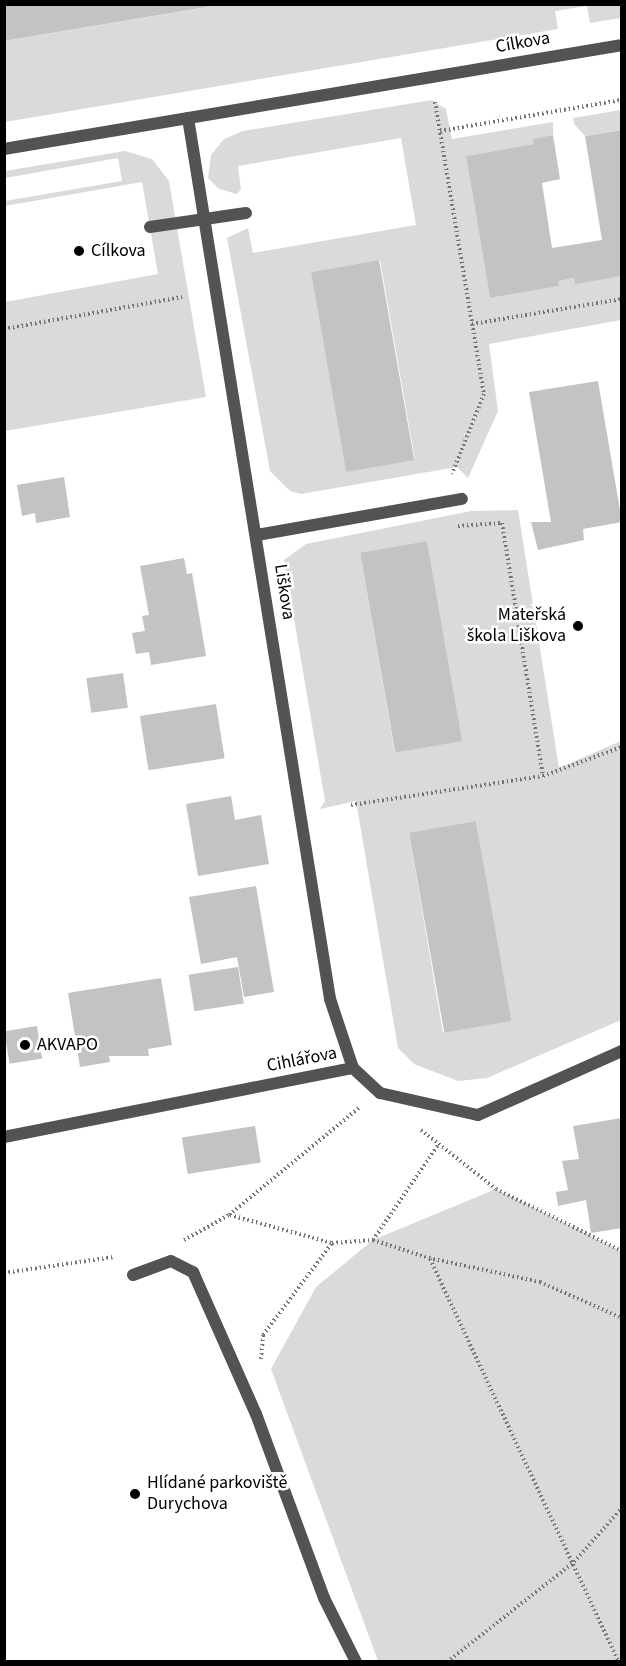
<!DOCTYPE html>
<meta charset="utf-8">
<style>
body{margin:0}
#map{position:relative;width:626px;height:1666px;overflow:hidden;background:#fff;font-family:"Source Sans 3",sans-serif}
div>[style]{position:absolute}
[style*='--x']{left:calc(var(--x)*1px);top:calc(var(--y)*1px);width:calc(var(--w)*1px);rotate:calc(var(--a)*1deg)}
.green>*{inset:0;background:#dadada}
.building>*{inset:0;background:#c3c3c3;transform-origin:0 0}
.path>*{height:4px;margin-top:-2px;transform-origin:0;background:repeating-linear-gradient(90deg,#757575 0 1.5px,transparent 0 4.5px)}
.service>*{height:12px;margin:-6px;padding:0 6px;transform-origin:6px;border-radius:6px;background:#535353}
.minor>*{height:12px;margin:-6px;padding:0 6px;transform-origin:6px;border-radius:6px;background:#535353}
.dots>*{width:16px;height:16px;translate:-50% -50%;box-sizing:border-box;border:3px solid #fff;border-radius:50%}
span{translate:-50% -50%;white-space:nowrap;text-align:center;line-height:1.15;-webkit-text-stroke:5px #fff;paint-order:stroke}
.street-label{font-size:18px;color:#000}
.poi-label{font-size:18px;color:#000}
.left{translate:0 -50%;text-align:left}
.right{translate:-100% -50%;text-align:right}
.frame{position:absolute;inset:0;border:6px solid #000;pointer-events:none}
</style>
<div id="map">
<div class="green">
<div style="clip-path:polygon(220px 5px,621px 5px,621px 18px,590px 23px,587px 6px,555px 11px,558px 29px,5px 122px,5px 41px)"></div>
<div style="clip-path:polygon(evenodd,432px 100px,446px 109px,452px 139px,553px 122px,553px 135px,533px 139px,534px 144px,466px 156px,490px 298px,558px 286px,558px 281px,574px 278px,575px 283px,621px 276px,621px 320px,489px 344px,498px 411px,468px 478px,457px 467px,301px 494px,290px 491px,270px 471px,227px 238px,248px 228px,253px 253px,416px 225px,401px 138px,238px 166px,241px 189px,237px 194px,219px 189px,208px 178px,211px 155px,224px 139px,243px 131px,432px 100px,380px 260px,415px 460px,311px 272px,380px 260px)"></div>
<div style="clip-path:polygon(621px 110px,621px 130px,585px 136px,574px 124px,573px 118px)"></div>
<div style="clip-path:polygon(125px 151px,152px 159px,169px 181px,206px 397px,5px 431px,5px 302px,158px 274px,142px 182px,5px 206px,5px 201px,122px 181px,118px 158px,5px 178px,5px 171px)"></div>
<div style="clip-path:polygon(evenodd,518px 510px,559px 768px,621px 741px,621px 1020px,487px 1078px,458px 1081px,414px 1064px,398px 1048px,356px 801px,320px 809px,325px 801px,284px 560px,306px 544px,471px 511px,518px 510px,427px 541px,462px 740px,395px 753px,360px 553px,427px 541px,518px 510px,476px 821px,510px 1021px,443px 1033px,409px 833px,476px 821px)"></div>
<div style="clip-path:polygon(496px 1189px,621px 1251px,621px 1661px,378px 1661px,271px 1369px,316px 1287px,373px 1240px)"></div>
</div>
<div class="building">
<div style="clip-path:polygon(4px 4px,213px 4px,213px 6px,4px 41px)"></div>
<div style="clip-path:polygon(622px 130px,622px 276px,575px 284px,574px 278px,558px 281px,559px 286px,490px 298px,466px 156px,534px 144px,532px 139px,553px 135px,560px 179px,542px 183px,552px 248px,602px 240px,585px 136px)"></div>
<div style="left:379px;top:260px;width:203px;height:69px;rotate:80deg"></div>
<div style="clip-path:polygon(598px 381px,622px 522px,583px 529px,584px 540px,538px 550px,531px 522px,551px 522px,529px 392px)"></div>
<div style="clip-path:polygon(64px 477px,70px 517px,36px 523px,35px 513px,22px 516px,17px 485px)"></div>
<div style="left:427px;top:541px;width:203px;height:68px;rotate:80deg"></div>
<div style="clip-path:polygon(184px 558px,187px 574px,192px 573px,206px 656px,151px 665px,149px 652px,136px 654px,132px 633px,145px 631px,142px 616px,149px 615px,140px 566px)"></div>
<div style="left:123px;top:673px;width:35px;height:37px;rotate:82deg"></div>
<div style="left:216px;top:704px;width:55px;height:77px;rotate:81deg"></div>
<div style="clip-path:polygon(231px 796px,235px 820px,261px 815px,269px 864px,198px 876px,186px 804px)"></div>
<div style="left:476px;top:821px;width:203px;height:68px;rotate:80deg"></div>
<div style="clip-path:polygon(256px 886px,274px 992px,244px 997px,237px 957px,201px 964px,189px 897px)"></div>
<div style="left:238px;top:967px;width:37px;height:50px;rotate:81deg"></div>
<div style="clip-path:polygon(161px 978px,172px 1045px,148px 1049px,149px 1056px,109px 1056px,110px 1062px,80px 1067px,68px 993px)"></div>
<div style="left:37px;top:1026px;width:33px;height:33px;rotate:81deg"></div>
<div style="clip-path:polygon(622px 1118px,622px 1228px,591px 1233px,586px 1200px,558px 1206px,556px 1192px,568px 1190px,562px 1161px,579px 1159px,573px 1126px)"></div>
<div style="left:255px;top:1126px;width:37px;height:74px;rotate:81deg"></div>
</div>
<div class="path">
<div style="--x:435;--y:102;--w:296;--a:80.5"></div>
<div style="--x:484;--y:394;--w:86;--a:111.8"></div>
<div style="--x:440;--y:131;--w:185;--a:-9.7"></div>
<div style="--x:472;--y:324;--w:152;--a:-9.5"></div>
<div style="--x:4;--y:329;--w:181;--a:-10.2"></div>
<div style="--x:458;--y:526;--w:44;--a:-3.9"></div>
<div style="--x:502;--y:523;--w:256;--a:80.8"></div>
<div style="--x:351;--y:805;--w:194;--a:-8.6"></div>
<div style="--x:543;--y:776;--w:84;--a:-20.2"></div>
<div style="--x:421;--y:1130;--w:95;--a:38.2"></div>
<div style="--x:496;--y:1189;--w:140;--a:26.2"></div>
<div style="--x:230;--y:1215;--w:106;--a:15.4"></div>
<div style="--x:184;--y:1240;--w:51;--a:-29.1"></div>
<div style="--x:229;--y:1215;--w:170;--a:-39.5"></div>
<div style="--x:373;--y:1240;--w:115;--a:-55.6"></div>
<div style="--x:430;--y:1259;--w:445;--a:64.9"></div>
<div style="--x:4;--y:1273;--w:111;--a:-8.3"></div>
<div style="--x:261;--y:1359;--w:24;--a:-85"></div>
<div style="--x:263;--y:1335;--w:115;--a:-53.1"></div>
<div style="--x:332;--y:1243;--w:41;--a:-4.2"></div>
<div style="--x:373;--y:1240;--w:59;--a:17.8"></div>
<div style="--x:429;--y:1258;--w:114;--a:12.2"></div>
<div style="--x:540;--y:1282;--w:90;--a:23.7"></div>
<div style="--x:447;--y:1662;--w:162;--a:-38.2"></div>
<div style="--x:574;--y:1562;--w:72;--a:-48.4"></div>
</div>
<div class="service">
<div style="--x:150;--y:227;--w:97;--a:-8.3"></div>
<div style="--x:257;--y:535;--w:208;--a:-10"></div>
<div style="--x:133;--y:1275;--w:40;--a:-20.2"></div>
<div style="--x:171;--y:1261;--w:25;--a:27"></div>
<div style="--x:193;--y:1272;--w:155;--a:66.1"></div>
<div style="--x:256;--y:1414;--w:196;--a:69.7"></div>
<div style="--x:324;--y:1598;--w:72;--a:63.4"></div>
</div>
<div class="minor">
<div style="--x:188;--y:118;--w:892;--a:80.84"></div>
<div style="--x:330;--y:999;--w:73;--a:71.6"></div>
<div style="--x:353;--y:1068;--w:37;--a:43"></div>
<div style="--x:380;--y:1093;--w:100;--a:12.7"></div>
<div style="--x:478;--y:1115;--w:158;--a:-24"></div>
<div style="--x:4;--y:149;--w:627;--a:-9.55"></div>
<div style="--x:4;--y:1137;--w:356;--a:-11.2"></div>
</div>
<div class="dots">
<div style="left:79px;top:251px;background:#000"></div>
<div style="left:578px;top:626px;background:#000"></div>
<div style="left:25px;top:1045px;background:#000"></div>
<div style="left:135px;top:1494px;background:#000"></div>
</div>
<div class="street-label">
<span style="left:523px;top:43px;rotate:-10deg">Cílkova</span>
<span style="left:284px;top:592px;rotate:81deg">Liškova</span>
<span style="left:302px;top:1060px;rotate:-11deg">Cihlářova</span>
</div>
<div class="poi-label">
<span class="left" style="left:91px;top:251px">Cílkova</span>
<span class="right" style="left:566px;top:626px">Mateřská<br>škola Liškova</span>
<span class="left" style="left:37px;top:1045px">AKVAPO</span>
<span class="left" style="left:147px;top:1494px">Hlídané parkoviště<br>Durychova</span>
</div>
<div class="frame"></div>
</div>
